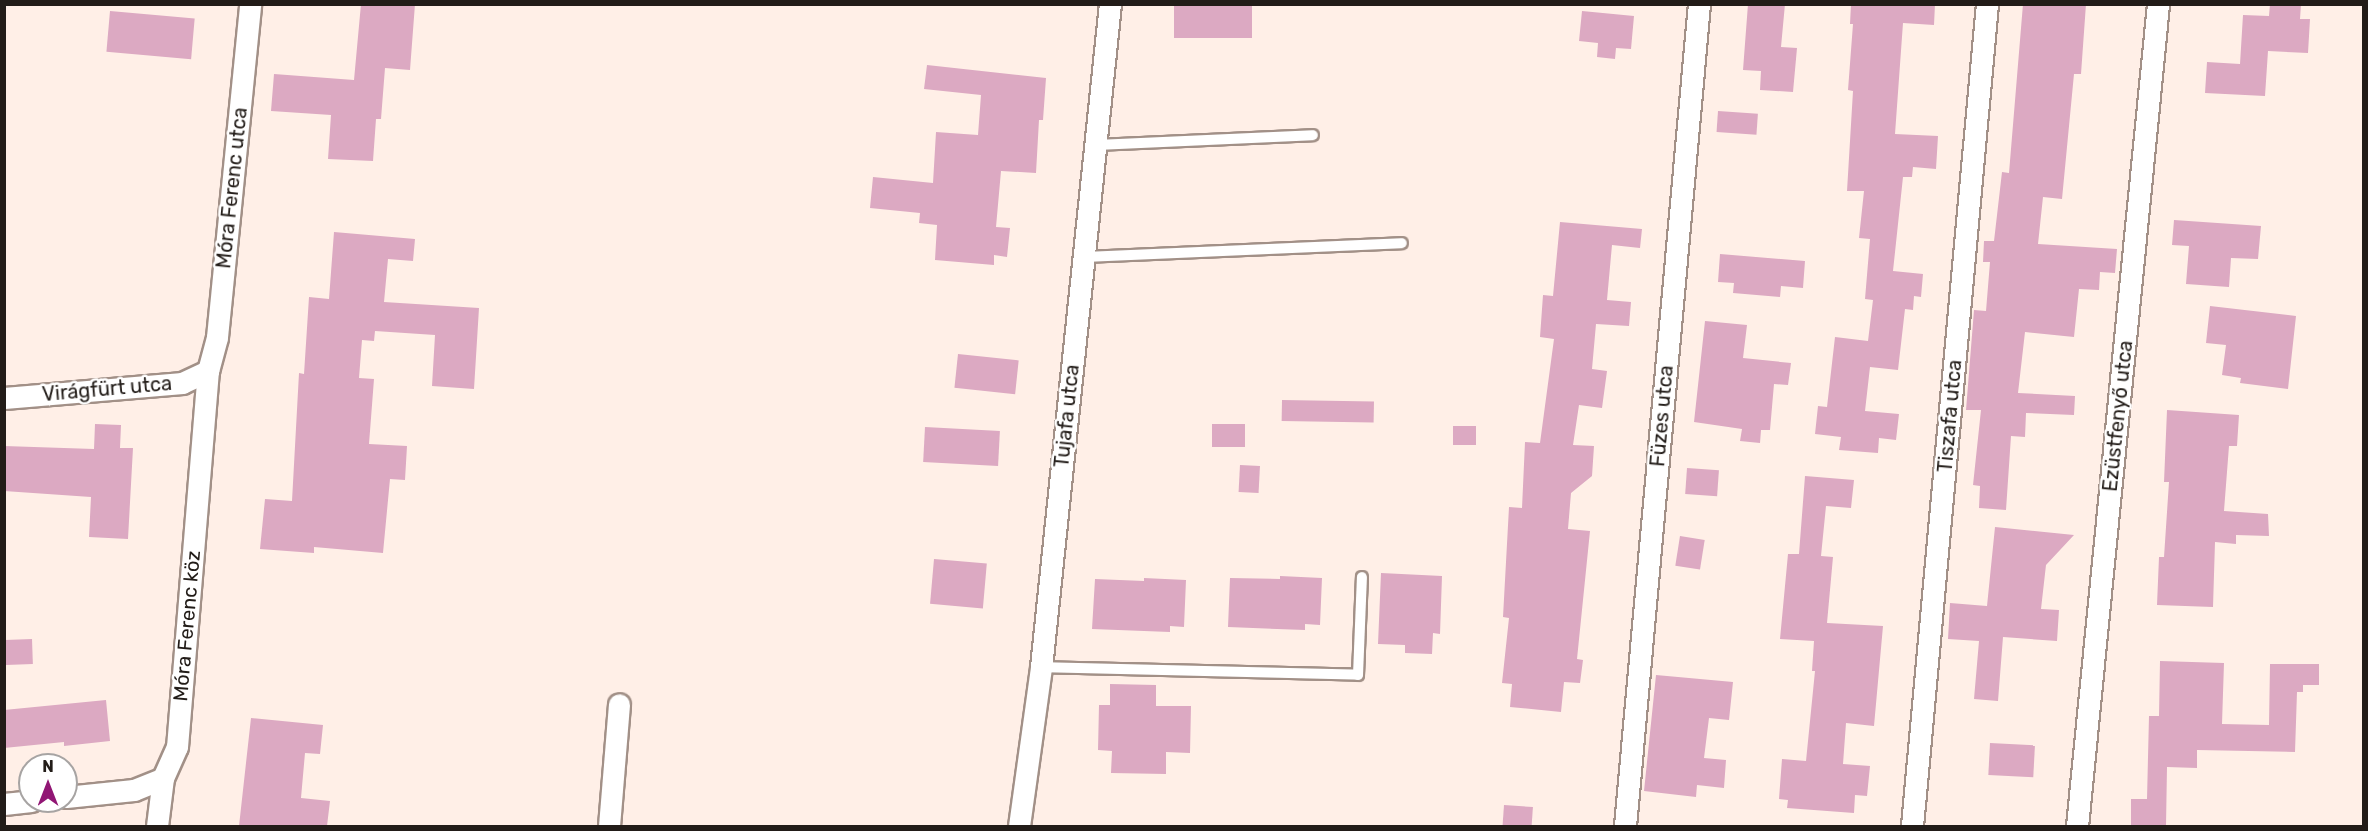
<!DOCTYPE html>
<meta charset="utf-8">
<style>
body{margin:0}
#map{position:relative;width:2368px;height:831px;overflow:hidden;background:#ffefe7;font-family:Rubik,sans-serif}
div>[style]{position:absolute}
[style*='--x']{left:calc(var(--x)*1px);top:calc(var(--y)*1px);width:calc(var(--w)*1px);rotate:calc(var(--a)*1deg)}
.building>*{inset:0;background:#dca9c2;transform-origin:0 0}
.roads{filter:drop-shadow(2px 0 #a29087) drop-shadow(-2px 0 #a29087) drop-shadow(0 2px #a29087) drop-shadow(0 -2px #a29087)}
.lane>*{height:10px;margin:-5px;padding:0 5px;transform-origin:5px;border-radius:5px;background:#fff}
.street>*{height:21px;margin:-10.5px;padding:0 10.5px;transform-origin:10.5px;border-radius:10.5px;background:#fff}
span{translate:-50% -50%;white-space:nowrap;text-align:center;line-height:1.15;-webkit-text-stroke:5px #fff;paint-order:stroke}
.street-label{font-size:20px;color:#221c18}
.frame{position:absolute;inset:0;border:6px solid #221c18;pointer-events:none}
.north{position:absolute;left:18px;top:753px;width:60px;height:60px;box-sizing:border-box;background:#fff;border:2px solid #a7a4a3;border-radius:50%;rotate:0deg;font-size:16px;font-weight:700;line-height:24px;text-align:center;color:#221c18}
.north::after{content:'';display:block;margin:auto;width:21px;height:27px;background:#911674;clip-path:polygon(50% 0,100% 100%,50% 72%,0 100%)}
</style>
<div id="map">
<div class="building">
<div style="clip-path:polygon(361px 4px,415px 4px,410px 70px,385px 68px,381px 119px,376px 119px,373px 161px,328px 159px,331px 115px,271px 111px,274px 74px,354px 80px)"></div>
<div style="left:1174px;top:4px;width:78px;height:34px"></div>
<div style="clip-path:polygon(1748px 4px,1785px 4px,1781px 47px,1797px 48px,1793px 92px,1760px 90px,1761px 71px,1743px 70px)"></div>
<div style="clip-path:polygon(1851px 4px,1935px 4px,1934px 25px,1903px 23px,1895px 134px,1938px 136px,1936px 169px,1913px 167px,1912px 177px,1903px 177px,1893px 271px,1923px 274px,1921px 297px,1914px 296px,1913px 310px,1905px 309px,1898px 370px,1870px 367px,1865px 411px,1899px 414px,1896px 440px,1879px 438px,1878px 453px,1839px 450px,1841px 437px,1815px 434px,1818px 406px,1827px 407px,1835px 337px,1868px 341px,1873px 300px,1865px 299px,1870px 239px,1859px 238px,1864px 191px,1847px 191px,1853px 91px,1848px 90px,1853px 24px,1850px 24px)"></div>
<div style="clip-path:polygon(2023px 4px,2086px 4px,2081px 74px,2074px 74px,2062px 199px,2043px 197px,2038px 244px,2117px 249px,2115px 273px,2100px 272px,2099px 290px,2079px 289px,2074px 337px,2025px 332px,2018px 393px,2075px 396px,2074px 415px,2026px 413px,2025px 437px,2011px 436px,2006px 510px,1979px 508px,1980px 486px,1973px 485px,1981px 410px,1966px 410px,1974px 310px,1986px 311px,1990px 262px,1983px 262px,1984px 241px,1994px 241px,2002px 172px,2009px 173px)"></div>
<div style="clip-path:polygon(2270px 4px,2301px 4px,2300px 19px,2310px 19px,2308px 53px,2268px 51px,2265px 96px,2205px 93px,2207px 62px,2240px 64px,2243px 15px,2269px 16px)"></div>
<div style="left:110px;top:11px;width:85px;height:41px;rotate:5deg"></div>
<div style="clip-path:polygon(1582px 11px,1634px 16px,1631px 49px,1616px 48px,1615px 59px,1597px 57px,1598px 43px,1579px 41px)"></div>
<div style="clip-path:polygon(927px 65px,1046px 78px,1043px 120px,1039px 120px,1036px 173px,1001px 171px,996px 227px,1010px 228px,1007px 257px,994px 255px,994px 265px,935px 260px,937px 225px,919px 223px,920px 213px,870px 208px,873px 177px,933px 183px,936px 132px,978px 135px,981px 95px,924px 89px)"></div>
<div style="left:1718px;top:111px;width:40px;height:21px;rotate:4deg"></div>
<div style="clip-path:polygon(2174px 220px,2261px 226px,2258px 259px,2231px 258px,2229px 287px,2186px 284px,2189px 246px,2172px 245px)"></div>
<div style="clip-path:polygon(1560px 222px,1642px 229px,1640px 248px,1612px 245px,1607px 300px,1631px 302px,1629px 326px,1596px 324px,1592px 369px,1607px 371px,1602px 408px,1579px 405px,1573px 445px,1594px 446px,1592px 476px,1571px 493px,1568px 529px,1590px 531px,1577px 659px,1583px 660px,1580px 683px,1564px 682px,1561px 712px,1510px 707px,1512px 684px,1502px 683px,1509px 618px,1503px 617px,1509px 507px,1522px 508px,1525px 442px,1540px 443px,1554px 339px,1540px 337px,1543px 295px,1553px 296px)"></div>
<div style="clip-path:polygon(334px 232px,415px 239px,413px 261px,388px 259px,384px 302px,479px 308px,474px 389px,432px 386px,435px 335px,375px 331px,374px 341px,362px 340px,359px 378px,374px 379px,369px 444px,407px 446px,405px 480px,390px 479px,383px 553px,314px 547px,314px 553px,260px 549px,265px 499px,292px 501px,299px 373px,304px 374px,309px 297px,329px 299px)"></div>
<div style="clip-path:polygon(1720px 254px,1805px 261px,1803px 288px,1781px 286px,1780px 297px,1733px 293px,1734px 283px,1718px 282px)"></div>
<div style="clip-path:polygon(2210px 306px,2296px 316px,2288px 389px,2240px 383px,2241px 378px,2222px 375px,2226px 345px,2206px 343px)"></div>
<div style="clip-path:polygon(1705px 321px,1747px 325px,1743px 358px,1791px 363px,1788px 385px,1774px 384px,1770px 430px,1761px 430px,1760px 443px,1740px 441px,1742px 429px,1694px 422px)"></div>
<div style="left:958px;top:354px;width:61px;height:34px;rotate:6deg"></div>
<div style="left:1282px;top:400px;width:92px;height:21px;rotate:1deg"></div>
<div style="clip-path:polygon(2167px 410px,2239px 415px,2237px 446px,2229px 446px,2224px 511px,2268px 514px,2269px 536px,2236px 535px,2236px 544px,2215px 542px,2213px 607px,2157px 605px,2159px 557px,2164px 557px,2169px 482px,2164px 482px)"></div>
<div style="clip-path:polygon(95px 424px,121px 425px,120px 448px,133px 448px,128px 539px,89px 537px,91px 497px,4px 491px,4px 446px,94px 449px)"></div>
<div style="left:1212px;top:424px;width:33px;height:23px"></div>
<div style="left:1453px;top:426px;width:23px;height:19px"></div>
<div style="left:925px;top:427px;width:75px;height:35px;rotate:3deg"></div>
<div style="left:1240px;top:465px;width:20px;height:27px;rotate:3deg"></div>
<div style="left:1687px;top:468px;width:32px;height:26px;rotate:4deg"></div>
<div style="clip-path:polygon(1805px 476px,1854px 480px,1851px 508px,1826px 506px,1821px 556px,1833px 557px,1827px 623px,1883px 626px,1874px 726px,1846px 723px,1843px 764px,1870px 766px,1867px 796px,1855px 795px,1854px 813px,1787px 808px,1788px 800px,1779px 799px,1782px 759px,1806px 761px,1815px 671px,1812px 671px,1814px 641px,1780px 639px,1788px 554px,1799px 554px)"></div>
<div style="clip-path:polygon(1995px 527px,2074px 535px,2046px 565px,2041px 609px,2059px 610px,2057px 641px,2003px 637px,1998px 701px,1974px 699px,1979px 641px,1948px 639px,1950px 603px,1987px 606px)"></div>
<div style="left:1680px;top:536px;width:25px;height:30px;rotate:9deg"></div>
<div style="left:934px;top:559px;width:53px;height:45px;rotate:5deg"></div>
<div style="clip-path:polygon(1381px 573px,1442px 576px,1440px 634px,1433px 633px,1432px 654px,1405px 653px,1405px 645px,1378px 644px)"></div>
<div style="clip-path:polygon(1280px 576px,1322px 578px,1320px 625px,1305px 624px,1305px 630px,1228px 627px,1230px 578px,1280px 579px)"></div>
<div style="clip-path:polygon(1144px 578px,1186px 580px,1184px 627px,1170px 626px,1170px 632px,1092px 629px,1095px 579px,1144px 581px)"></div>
<div style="left:32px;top:639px;width:25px;height:27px;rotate:88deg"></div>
<div style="clip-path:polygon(2160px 661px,2224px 663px,2222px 724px,2269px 725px,2270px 664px,2319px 664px,2319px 685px,2303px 685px,2303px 692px,2297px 692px,2295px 752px,2197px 750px,2197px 768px,2167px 767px,2166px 826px,2131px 826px,2131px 799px,2147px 799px,2149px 716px,2159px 716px)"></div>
<div style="clip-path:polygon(1656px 675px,1733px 682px,1729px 720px,1709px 718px,1704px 758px,1726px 760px,1724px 788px,1697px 785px,1696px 797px,1644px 791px)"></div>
<div style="clip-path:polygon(1110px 684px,1156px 685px,1156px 706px,1191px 706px,1190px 753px,1166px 752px,1166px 774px,1111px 773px,1112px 751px,1098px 750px,1099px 705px,1110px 705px)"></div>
<div style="clip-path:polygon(106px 700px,110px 741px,64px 746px,64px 742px,4px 748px,4px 710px)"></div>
<div style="clip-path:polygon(251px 718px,323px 725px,320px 754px,305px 753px,301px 798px,330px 801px,327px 826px,239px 826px)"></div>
<div style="left:1990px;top:743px;width:45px;height:32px;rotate:3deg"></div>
<div style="left:1504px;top:805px;width:29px;height:21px;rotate:4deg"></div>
</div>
<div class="roads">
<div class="lane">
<div style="--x:1096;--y:145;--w:217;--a:-2.6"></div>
<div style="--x:1084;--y:257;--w:318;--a:-2.5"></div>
<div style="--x:1041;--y:667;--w:317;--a:1.4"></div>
<div style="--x:1358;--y:675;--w:98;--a:-87.7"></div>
</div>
<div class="street">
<div style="--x:4;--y:398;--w:179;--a:-4.8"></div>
<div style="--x:182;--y:383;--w:29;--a:-25"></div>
<div style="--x:66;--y:797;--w:68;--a:-5.9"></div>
<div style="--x:134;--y:790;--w:31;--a:-22"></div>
<div style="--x:163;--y:778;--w:34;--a:-66"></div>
<div style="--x:177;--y:747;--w:377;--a:-85.3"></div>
<div style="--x:208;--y:371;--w:35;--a:-75"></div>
<div style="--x:217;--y:337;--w:335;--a:-84.3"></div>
<div style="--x:4;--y:804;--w:27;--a:-6"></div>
<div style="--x:157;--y:826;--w:48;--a:-82.9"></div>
<div style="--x:609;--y:826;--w:122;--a:-85.3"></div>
<div style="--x:1019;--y:826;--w:161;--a:-82.1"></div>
<div style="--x:1041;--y:667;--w:667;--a:-84.06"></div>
<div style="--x:1625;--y:826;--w:825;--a:-84.86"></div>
<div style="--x:1912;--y:826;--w:825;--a:-84.79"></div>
<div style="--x:2077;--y:826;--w:826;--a:-84.37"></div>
</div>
</div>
<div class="street-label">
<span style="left:232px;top:188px;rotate:-84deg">Móra Ferenc utca</span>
<span style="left:107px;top:389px;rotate:-5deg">Virágfürt utca</span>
<span style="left:1067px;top:416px;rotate:-84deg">Tujafa utca</span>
<span style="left:1662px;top:416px;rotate:-85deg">Füzes utca</span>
<span style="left:1950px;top:416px;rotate:-85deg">Tiszafa utca</span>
<span style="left:2118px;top:416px;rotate:-84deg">Ezüstfenyő utca</span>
<span style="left:187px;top:626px;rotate:-85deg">Móra Ferenc köz</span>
</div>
<div class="frame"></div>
<div class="north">N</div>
</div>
